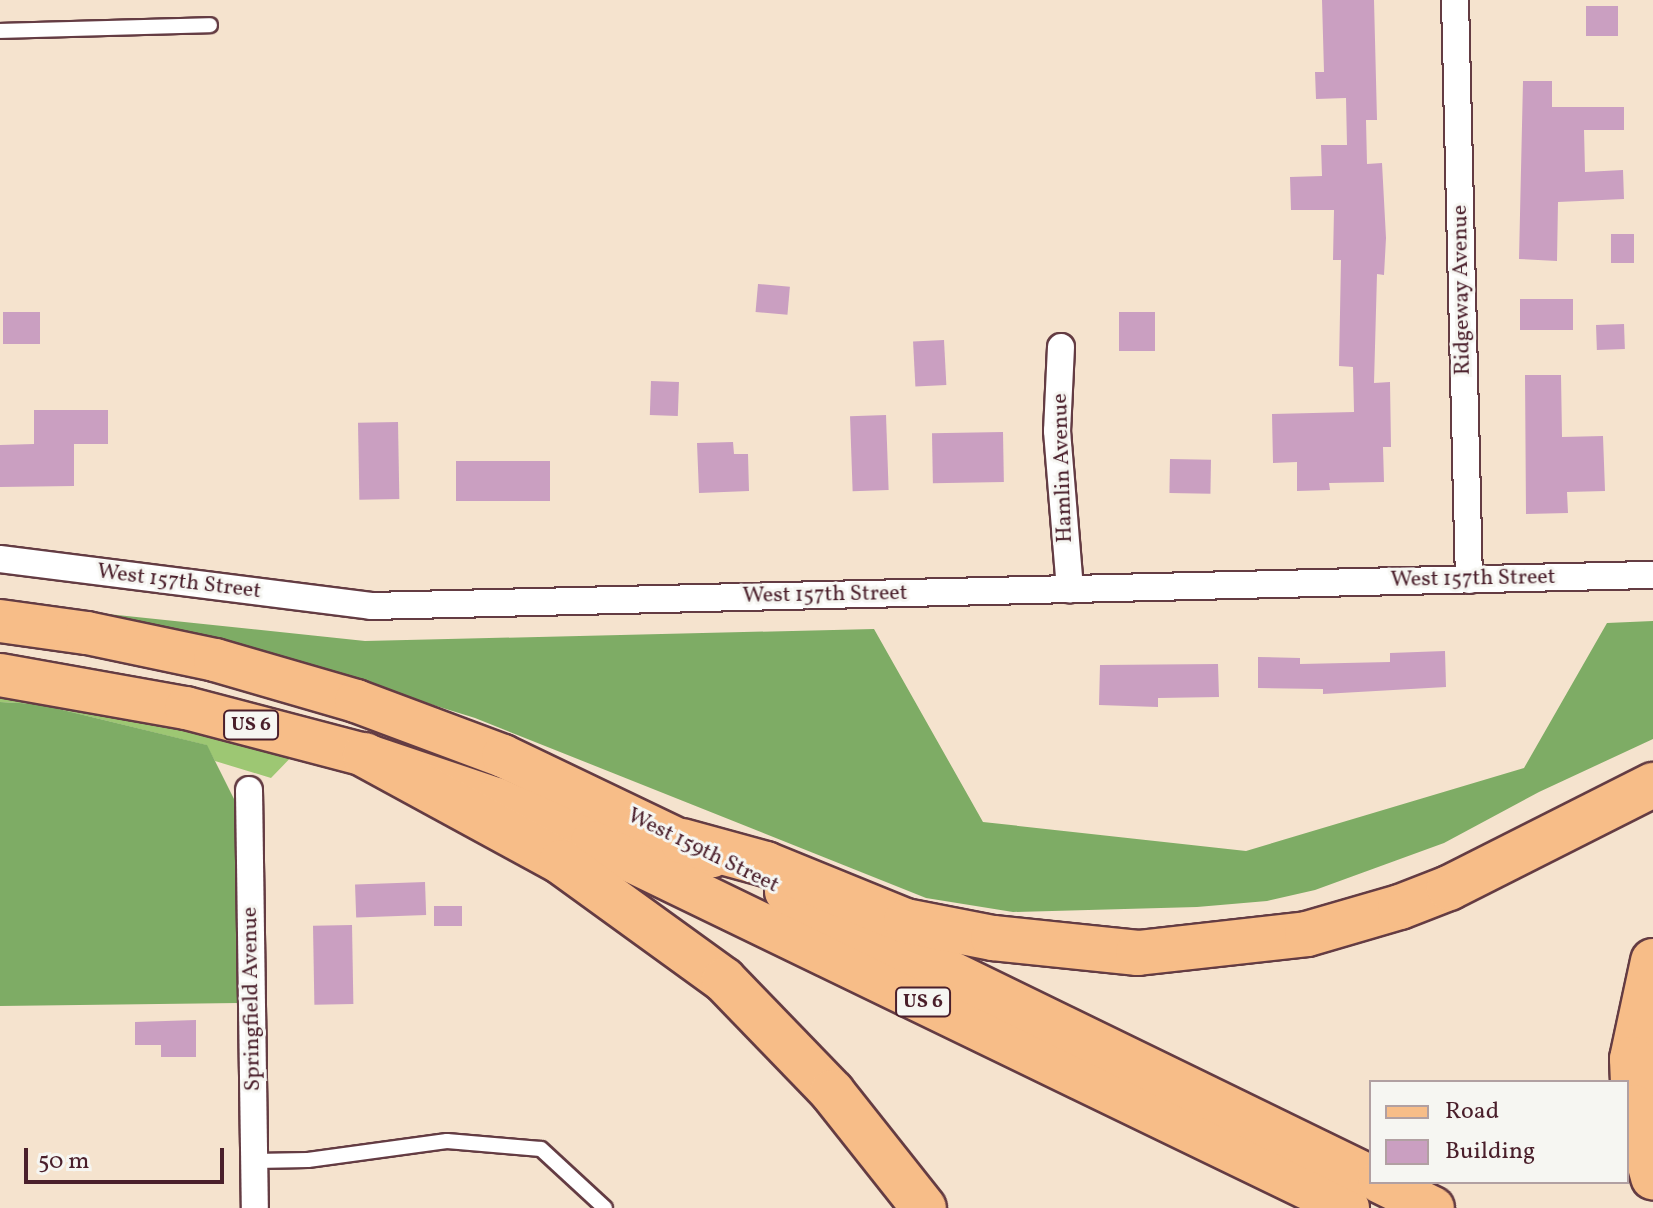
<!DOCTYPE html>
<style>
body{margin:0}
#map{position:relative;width:1653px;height:1208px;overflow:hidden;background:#f5e3ce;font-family:Vollkorn,serif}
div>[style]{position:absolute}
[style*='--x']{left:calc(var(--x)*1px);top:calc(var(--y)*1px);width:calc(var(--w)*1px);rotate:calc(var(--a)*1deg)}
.green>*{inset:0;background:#9dc773}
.forest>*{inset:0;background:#7eac65}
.building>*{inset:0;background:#ca9fc1;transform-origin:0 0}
.roads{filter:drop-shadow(2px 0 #643c43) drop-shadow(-2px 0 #643c43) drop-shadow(0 2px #643c43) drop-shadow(0 -2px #643c43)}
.service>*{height:14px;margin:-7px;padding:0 7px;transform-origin:7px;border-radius:7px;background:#fff}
.minor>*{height:26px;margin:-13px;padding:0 13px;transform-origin:13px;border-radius:13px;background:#fff}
.primary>*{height:42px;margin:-21px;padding:0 21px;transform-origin:21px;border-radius:21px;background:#f7bd88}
.motorway>*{height:44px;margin:-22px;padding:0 22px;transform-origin:22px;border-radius:22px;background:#f7bd88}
span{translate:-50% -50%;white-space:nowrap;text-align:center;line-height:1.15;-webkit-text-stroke:6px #f6f6f2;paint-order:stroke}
.shield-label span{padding:2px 6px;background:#f6f6f2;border:2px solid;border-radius:6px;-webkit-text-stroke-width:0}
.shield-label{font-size:20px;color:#4a1f2b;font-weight:700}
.street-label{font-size:22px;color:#4a1f2b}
.legend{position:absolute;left:1369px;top:1080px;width:260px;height:104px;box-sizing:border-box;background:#f6f6f2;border:2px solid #b1a0a2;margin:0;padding:10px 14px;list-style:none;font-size:24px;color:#4a1f2b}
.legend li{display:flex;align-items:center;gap:16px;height:40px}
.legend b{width:40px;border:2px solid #b1a0a2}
.scale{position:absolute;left:24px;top:1148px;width:200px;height:36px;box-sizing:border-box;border:4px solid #4a1f2b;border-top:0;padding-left:10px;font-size:24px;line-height:28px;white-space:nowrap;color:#4a1f2b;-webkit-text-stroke:6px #f6f6f2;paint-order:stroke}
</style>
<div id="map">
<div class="green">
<div style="clip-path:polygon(0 686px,300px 748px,271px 778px,215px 761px,206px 745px,38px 704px,0 702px)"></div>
</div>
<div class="forest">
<div style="clip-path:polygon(98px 613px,365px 641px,874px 629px,983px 822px,1246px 851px,1524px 768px,1607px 623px,1653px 621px,1653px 739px,1539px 792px,1444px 843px,1315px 890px,1267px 901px,1197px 907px,1013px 912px,926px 898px,475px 718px,298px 663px)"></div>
<div style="clip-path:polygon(0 702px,38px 704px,207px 745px,238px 807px,238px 1003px,0 1006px)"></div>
</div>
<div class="building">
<div style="clip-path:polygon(1322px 0,1374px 0,1377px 120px,1366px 120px,1367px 164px,1382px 163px,1386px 238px,1384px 275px,1377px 274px,1374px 383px,1390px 382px,1391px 447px,1383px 447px,1384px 482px,1329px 483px,1330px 490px,1297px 491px,1297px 462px,1273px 463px,1272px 414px,1354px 412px,1353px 367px,1339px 366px,1341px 260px,1333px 260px,1334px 210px,1291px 210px,1290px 177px,1322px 176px,1321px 145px,1347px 145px,1346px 98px,1316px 99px,1315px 72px,1324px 72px)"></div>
<div style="left:1586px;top:6px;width:32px;height:30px"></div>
<div style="clip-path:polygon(1523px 81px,1552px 81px,1552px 107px,1624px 107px,1624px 130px,1584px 130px,1585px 172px,1623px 170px,1624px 199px,1558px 202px,1557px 261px,1519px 259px)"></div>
<div style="left:1611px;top:234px;width:23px;height:29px"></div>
<div style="left:758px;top:284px;width:32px;height:28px;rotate:5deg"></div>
<div style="left:1573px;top:299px;width:31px;height:53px;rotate:90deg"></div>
<div style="left:3px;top:312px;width:37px;height:32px"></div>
<div style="left:1119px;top:312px;width:36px;height:39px"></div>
<div style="left:1624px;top:324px;width:25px;height:28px;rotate:88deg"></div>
<div style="left:944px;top:340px;width:45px;height:31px;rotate:87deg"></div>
<div style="clip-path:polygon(1525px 375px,1561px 375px,1562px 437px,1603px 436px,1605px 491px,1567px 492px,1568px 513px,1526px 514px)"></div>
<div style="left:651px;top:381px;width:28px;height:34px;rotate:2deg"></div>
<div style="clip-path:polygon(34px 410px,108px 410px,108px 444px,74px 444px,74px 486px,0 487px,0 445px,34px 444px)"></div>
<div style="left:886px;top:415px;width:75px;height:36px;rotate:88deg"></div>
<div style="left:398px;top:422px;width:77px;height:40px;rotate:89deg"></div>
<div style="left:1003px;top:432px;width:50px;height:71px;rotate:89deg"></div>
<div style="clip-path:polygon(733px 442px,734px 454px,748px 454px,749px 491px,699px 493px,697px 443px)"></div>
<div style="left:1170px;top:459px;width:41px;height:34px;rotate:1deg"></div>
<div style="left:550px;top:461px;width:40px;height:94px;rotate:90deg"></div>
<div style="clip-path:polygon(1445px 651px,1446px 687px,1323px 694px,1323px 689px,1258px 688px,1258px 657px,1300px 658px,1300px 664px,1390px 662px,1390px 653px)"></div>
<div style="clip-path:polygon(1218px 664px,1219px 697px,1158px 698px,1158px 707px,1099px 705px,1100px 665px)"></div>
<div style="left:425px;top:882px;width:33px;height:70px;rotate:88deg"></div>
<div style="left:434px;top:906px;width:28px;height:20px"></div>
<div style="left:352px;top:925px;width:79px;height:39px;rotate:89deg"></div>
<div style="clip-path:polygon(196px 1020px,196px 1057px,161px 1057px,161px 1045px,135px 1045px,135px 1022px)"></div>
</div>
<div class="roads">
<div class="service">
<div style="--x:0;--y:31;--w:210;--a:-1.6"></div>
<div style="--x:255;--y:1161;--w:53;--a:-1.1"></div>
<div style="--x:308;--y:1160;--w:140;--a:-7.8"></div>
<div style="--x:447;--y:1141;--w:94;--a:4.9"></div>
<div style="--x:541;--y:1149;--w:87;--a:42.7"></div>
</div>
<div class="minor">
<div style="--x:1455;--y:0;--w:580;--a:88.62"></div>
<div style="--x:1061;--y:347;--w:84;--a:92.7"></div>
<div style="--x:1057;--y:431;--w:159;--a:85.3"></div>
<div style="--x:0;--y:559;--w:374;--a:7.2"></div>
<div style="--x:371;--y:606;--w:1282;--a:-1.39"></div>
<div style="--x:249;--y:790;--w:418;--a:89.2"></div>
</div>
<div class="primary">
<div style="--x:0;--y:621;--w:88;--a:7.9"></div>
<div style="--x:87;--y:633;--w:131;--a:11.9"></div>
<div style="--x:215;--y:660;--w:147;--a:16.2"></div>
<div style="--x:356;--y:701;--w:157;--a:20.5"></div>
<div style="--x:503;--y:756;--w:232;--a:25.6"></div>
<div style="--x:0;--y:675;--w:189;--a:10.1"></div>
<div style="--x:186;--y:708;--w:185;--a:14.7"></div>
<div style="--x:365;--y:755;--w:138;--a:18.6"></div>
<div style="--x:496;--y:799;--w:105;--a:24.1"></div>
<div style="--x:592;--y:842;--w:840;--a:25.83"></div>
<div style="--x:786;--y:892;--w:651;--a:25.97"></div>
<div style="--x:1380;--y:1182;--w:59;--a:26.1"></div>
</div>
<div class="motorway">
<div style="--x:365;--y:755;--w:223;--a:28.6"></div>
<div style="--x:561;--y:862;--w:201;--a:35.9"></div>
<div style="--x:724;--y:980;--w:156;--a:46"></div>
<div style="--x:832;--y:1092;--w:148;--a:51.6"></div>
<div style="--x:682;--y:841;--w:87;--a:15.3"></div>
<div style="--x:766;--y:864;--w:151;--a:22.2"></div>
<div style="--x:906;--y:921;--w:89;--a:11.1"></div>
<div style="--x:993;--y:938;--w:146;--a:5.9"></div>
<div style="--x:1138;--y:953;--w:170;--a:-6.4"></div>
<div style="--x:1307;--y:934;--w:97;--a:-16.2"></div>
<div style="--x:1400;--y:907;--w:53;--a:-21.2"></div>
<div style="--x:1449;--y:888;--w:229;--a:-26.8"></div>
<div style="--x:1653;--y:961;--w:100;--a:102.1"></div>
<div style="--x:1632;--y:1059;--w:48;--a:87.6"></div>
<div style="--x:1634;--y:1107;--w:73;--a:74.8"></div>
</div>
</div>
<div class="shield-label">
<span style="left:251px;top:725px">US 6</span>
<span style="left:923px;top:1002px">US 6</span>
</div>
<div class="street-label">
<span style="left:1462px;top:290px;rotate:-91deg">Ridgeway Avenue</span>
<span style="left:1063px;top:468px;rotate:-92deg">Hamlin Avenue</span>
<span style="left:1473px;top:579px;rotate:-1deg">West 157th Street</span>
<span style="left:179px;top:582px;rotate:7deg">West 157th Street</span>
<span style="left:825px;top:595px;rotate:-1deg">West 157th Street</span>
<span style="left:703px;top:851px;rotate:26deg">West 159th Street</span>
<span style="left:252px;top:999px;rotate:-91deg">Springfield Avenue</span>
</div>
<ul class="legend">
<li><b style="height:10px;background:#f7bd88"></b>Road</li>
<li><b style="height:22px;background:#ca9fc1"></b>Building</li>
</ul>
<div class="scale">50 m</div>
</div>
